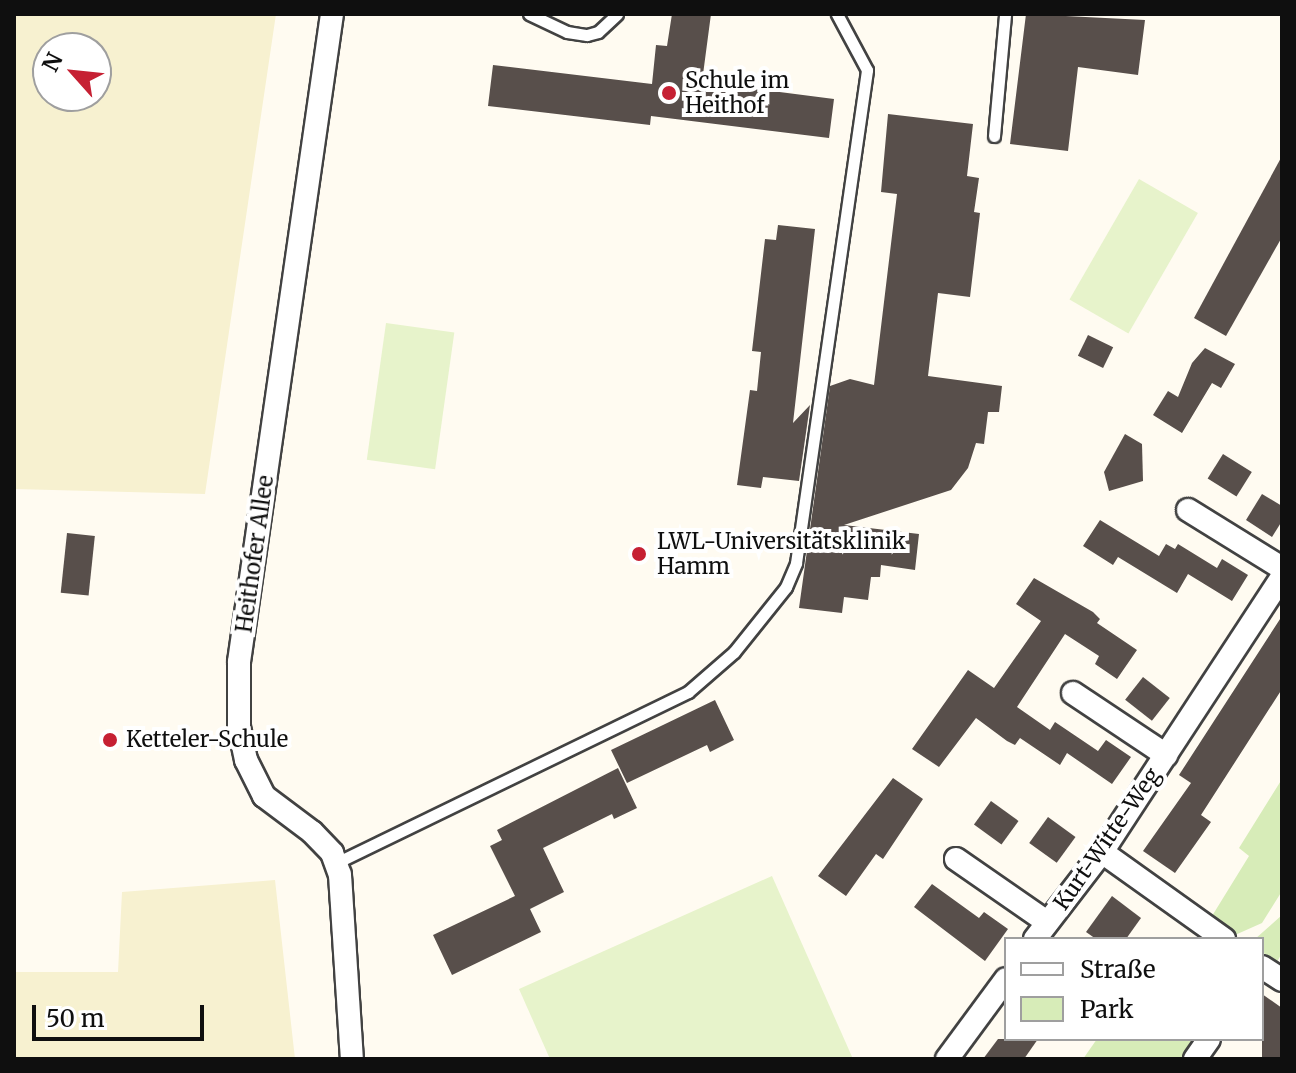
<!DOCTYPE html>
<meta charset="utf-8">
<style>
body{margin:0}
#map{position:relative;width:1296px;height:1073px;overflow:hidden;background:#fffbf1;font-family:Merriweather,serif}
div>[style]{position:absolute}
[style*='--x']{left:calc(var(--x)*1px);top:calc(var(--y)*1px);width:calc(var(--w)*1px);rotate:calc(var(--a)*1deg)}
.farmland>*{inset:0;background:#f7f1d0}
.green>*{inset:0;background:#d7ecb8}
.pitch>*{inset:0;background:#e7f3cb;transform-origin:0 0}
.building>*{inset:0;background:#584f4b;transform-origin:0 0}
.roads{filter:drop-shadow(2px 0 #424242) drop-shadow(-2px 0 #424242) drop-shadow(0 2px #424242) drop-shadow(0 -2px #424242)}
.service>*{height:11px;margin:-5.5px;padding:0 5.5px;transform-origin:5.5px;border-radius:5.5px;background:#fff}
.minor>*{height:22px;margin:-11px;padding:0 11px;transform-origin:11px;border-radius:11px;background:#fff}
.dots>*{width:22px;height:22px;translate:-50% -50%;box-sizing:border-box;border:4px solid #fff;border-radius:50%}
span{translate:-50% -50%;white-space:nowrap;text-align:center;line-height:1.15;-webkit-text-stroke:8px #fff;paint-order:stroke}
.poi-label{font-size:22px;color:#0f0f0f}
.left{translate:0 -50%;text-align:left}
.street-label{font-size:22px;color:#0f0f0f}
.frame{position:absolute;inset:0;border:16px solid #0f0f0f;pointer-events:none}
.legend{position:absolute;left:1004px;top:937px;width:260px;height:104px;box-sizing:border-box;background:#fff;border:2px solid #9f9f9f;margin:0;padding:10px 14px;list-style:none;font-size:24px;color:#0f0f0f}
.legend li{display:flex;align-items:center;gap:16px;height:40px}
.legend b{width:40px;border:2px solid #9f9f9f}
.north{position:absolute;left:32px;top:32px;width:80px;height:80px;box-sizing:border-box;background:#fff;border:2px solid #9f9f9f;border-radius:50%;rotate:297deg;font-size:22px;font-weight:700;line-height:32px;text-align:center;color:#0f0f0f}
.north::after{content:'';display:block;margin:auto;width:28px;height:36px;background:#c62033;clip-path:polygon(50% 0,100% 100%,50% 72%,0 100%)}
.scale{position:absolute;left:32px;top:1005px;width:172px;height:36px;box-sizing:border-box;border:4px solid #0f0f0f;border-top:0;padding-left:10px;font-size:24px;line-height:28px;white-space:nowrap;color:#0f0f0f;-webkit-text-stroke:6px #fff;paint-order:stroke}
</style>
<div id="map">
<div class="farmland">
<div style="clip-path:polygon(evenodd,14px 14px,276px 14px,205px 494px,14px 489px,14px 14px,48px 48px,96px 48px,96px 96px,48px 96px,48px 48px)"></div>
<div style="clip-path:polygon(275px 880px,295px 1059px,14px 1059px,14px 972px,118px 972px,122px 892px)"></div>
</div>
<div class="green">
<div style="clip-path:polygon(1282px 779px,1282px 891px,1262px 923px,1235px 935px,1212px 916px,1249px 856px,1239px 848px)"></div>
<div style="clip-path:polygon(1282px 915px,1282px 953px,1277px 962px,1262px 952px,1262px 939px,1255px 939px)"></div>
<div style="clip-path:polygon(1097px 1039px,1204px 1039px,1190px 1059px,1083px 1059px)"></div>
</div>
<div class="pitch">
<div style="left:1139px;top:179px;width:68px;height:139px;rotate:30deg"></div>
<div style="left:386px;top:323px;width:69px;height:138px;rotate:8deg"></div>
<div style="clip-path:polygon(772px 876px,853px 1059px,550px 1059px,519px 989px)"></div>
</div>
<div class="building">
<div style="clip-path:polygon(672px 14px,711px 14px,702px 82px,834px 99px,829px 138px,651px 116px,650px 125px,488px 106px,493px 65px,652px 84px,656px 45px,667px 46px)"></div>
<div style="clip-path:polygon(1026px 14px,1145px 20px,1138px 75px,1078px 67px,1068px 151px,1010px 144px)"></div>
<div style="clip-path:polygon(888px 114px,973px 124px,967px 176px,979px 178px,974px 212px,980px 213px,970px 297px,938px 293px,928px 376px,1002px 386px,999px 412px,988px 412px,984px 444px,976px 443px,968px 468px,951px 490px,844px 525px,919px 534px,915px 570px,881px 565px,880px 577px,871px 577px,868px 600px,844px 597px,842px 613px,799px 608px,830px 386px,850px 379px,874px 385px,897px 194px,881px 192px)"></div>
<div style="clip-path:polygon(1282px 156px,1282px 237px,1226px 336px,1194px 318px)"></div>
<div style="clip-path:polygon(778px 225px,815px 229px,793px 423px,810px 405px,799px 481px,763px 477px,761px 488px,737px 485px,750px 390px,757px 391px,761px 352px,752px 351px,765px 239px,776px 240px)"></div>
<div style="left:1088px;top:335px;width:28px;height:23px;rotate:26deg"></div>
<div style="clip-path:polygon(1205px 348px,1235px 364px,1221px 388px,1212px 383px,1182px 433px,1153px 415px,1168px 391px,1178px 397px,1192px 363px)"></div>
<div style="clip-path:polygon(1125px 434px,1142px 444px,1143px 481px,1109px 491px,1104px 472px)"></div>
<div style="left:1223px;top:454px;width:34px;height:29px;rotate:32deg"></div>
<div style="clip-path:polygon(1262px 494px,1282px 506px,1282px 521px,1272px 537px,1246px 520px)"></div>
<div style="clip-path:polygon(1100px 520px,1159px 556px,1166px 544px,1175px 549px,1178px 544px,1217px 568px,1222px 559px,1248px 575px,1232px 601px,1188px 574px,1177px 593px,1118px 557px,1113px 565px,1083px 546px)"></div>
<div style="left:67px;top:533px;width:28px;height:60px;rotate:6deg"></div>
<div style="clip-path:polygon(1034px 578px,1093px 612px,1100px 619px,1097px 623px,1137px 650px,1117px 679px,1095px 664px,1099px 656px,1065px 634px,1017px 707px,1050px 730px,1055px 722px,1098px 751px,1106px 740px,1131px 757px,1112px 784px,1067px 753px,1060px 765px,1020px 738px,1015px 745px,1007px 741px,976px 718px,939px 767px,912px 749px,968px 670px,994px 688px,1041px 621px,1016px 604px)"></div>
<div style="clip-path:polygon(1282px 616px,1282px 689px,1201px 815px,1211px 822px,1175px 873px,1143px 851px,1191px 783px,1179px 775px)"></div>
<div style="left:1143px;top:677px;width:34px;height:29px;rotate:38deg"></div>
<div style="clip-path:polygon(715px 700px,734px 740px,710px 752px,707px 745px,627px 783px,611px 750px)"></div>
<div style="clip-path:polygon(618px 768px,637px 808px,614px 819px,612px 814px,543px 848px,564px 892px,530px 909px,541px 932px,452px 975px,433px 935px,515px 896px,490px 846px,502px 840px,497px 830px)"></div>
<div style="clip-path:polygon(893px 778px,923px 799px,883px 859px,876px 854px,846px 896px,818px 876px)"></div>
<div style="left:991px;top:801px;width:34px;height:29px;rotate:36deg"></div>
<div style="left:1048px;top:817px;width:34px;height:32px;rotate:36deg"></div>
<div style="clip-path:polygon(932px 884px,979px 918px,984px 912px,1008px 929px,985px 961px,914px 907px)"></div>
<div style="clip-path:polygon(1112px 896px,1141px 918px,1126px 939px,1096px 939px,1086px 932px)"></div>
<div style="clip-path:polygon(1262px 994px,1282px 1008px,1282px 1059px,1262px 1059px)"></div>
<div style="clip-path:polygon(998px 1039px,1038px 1039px,1024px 1059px,983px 1059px)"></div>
</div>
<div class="roads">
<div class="service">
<div style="--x:529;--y:14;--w:42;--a:25.3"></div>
<div style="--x:567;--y:32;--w:20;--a:9"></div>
<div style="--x:587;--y:35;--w:11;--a:-15"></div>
<div style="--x:598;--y:32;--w:26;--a:-43"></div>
<div style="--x:994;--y:136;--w:122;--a:-84.8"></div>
<div style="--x:336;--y:863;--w:391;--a:-25.9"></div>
<div style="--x:688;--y:692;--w:61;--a:-41"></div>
<div style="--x:734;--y:652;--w:83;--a:-51.3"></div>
<div style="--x:786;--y:587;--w:26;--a:-67"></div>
<div style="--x:796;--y:563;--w:498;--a:-81.8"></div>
<div style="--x:867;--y:70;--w:64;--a:-118.2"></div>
</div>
<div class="minor">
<div style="--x:332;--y:14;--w:655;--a:98.17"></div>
<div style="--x:239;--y:662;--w:65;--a:90"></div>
<div style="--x:239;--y:727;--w:34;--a:78"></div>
<div style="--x:246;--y:760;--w:40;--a:63.4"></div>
<div style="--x:264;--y:796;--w:60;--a:36.9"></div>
<div style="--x:312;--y:832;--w:29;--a:46"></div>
<div style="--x:332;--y:853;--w:23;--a:70"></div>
<div style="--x:340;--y:875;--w:184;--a:86.3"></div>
<div style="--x:1188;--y:510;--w:110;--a:31.7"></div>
<div style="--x:1073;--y:693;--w:112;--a:33.7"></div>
<div style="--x:1102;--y:852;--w:150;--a:35.5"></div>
<div style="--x:956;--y:859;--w:111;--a:34.7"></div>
<div style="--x:1035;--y:939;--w:110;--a:-52.4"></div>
<div style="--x:1102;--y:852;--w:329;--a:-56.8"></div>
<div style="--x:1262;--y:967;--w:24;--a:33"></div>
<div style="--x:947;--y:1059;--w:99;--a:-53.6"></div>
<div style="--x:1195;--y:1059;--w:24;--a:-55"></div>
</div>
</div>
<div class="dots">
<div style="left:669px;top:93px;background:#c62033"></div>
<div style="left:639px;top:554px;background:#c62033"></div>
<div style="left:110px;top:740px;background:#c62033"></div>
</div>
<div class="poi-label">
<span class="left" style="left:685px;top:93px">Schule im<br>Heithof</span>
<span class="left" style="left:657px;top:554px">LWL-Universitätsklinik<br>Hamm</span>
<span class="left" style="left:126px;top:740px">Ketteler-Schule</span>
</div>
<div class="street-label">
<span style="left:255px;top:554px;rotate:-82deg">Heithofer Allee</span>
<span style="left:1107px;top:839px;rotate:-55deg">Kurt-Witte-Weg</span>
</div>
<div class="frame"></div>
<ul class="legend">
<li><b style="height:10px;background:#fff"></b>Straße</li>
<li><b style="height:22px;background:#d7ecb8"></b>Park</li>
</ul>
<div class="north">N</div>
<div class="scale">50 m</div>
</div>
